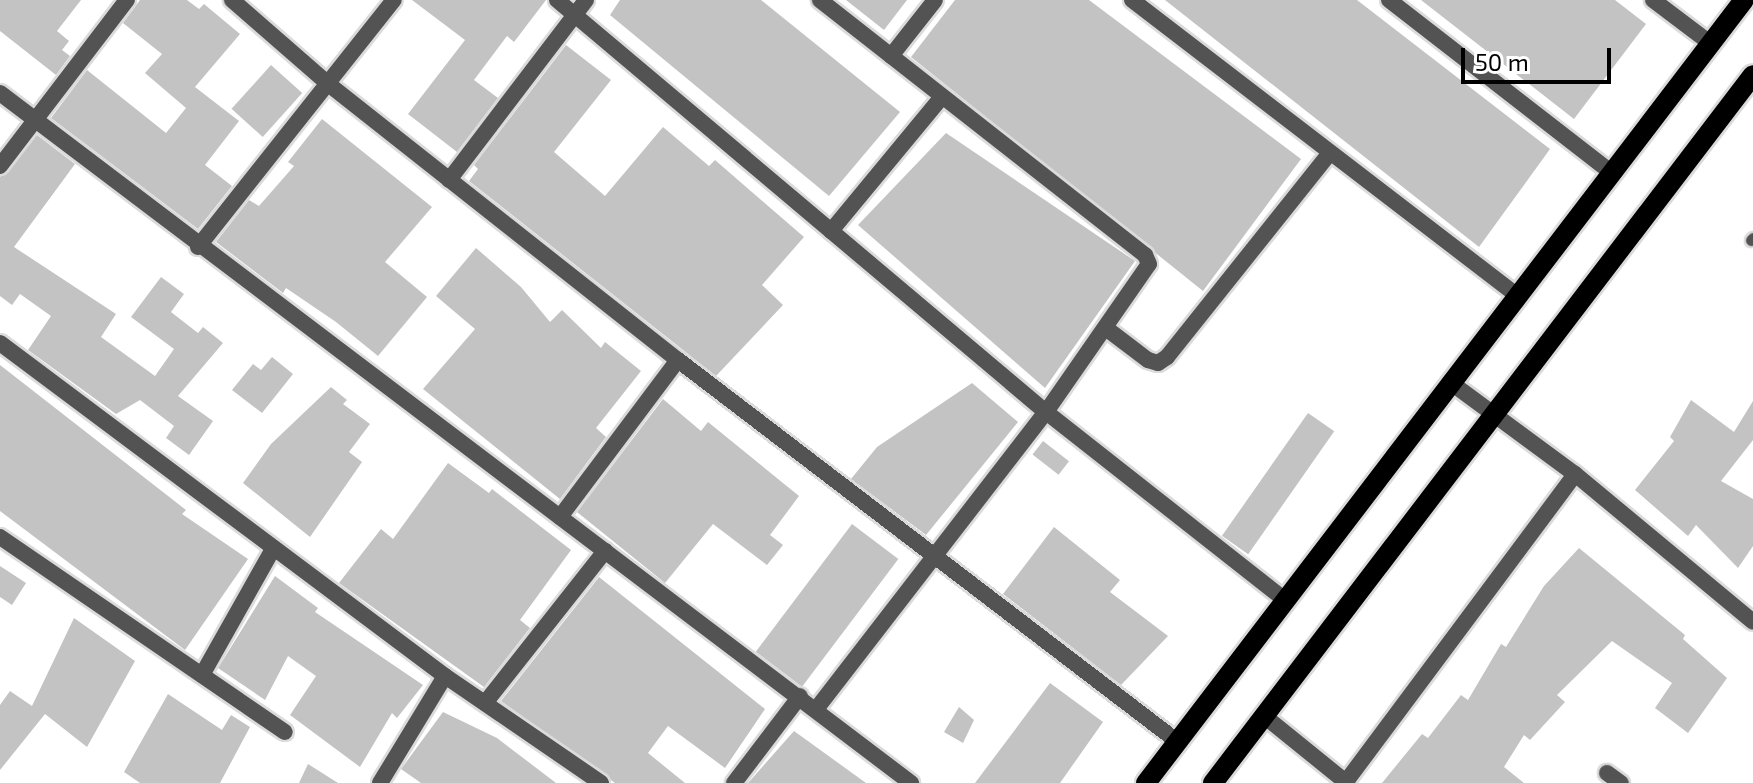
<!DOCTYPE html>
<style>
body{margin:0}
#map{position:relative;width:1753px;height:783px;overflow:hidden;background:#fff;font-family:"Exo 2",sans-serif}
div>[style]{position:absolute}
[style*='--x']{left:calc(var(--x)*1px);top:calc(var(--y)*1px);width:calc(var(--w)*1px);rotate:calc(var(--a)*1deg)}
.building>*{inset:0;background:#c3c3c3;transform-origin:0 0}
.roads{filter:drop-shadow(2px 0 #dbdbdb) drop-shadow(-2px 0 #dbdbdb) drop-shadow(0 2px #dbdbdb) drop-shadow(0 -2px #dbdbdb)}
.service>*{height:11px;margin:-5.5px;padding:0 5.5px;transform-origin:5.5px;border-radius:5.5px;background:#535353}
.minor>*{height:16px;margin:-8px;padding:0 8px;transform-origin:8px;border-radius:8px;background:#535353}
.primary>*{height:20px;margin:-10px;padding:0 10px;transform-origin:10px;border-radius:10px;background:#000}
span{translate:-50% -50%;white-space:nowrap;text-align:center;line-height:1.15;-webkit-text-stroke:7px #fff;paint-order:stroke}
.scale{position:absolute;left:1461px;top:48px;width:150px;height:36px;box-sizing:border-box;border:4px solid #000;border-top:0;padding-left:10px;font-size:24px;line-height:28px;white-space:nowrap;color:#000;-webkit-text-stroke:6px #fff;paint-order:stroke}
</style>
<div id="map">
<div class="building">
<div style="clip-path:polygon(0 0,81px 0,57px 31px,69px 41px,62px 50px,70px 56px,56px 75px,0 31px)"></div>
<div style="clip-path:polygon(140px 0,187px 0,199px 9px,204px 4px,240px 34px,195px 87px,239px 121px,205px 165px,232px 186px,198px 229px,51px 118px,87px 70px,166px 133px,186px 108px,145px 73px,162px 54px,123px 23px)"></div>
<div style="clip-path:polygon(412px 0,546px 0,514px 42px,507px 36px,474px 80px,498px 98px,457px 152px,408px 114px,465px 40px)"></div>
<div style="clip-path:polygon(620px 0,761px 0,900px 112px,829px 196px,610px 15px)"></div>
<div style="clip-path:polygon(846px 0,907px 0,884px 30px)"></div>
<div style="clip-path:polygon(955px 0,1089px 0,1301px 159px,1203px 291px,911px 57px)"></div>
<div style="clip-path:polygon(1165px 0,1357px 0,1550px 149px,1479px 247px)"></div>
<div style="clip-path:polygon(1421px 0,1615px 0,1646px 24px,1574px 119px)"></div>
<div style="clip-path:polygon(566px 45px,611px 80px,554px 152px,605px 196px,663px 127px,709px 166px,715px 160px,804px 237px,762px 285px,783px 305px,716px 376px,469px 181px,478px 169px,474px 165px)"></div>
<div style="left:271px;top:65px;width:42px;height:59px;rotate:42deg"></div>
<div style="clip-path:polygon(322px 119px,432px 207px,385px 262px,427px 297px,378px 356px,336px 322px,286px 288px,283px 293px,216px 242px,249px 200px,259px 206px,294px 166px,288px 162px)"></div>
<div style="clip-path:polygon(946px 133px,1135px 261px,1045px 388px,858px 225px)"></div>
<div style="clip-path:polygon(37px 135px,75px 164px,14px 247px,116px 314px,101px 337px,155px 376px,174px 349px,131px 317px,161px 277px,184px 294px,171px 312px,198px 333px,203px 327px,223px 343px,178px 396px,213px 421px,189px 455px,166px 438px,174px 426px,140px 400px,116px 414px,28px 350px,51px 316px,20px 294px,12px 305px,0 296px,0 177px)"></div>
<div style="clip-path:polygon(476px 248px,521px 287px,550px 322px,562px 310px,601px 348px,605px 342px,641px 371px,596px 428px,606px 437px,560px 499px,423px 389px,475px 329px,436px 296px)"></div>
<div style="clip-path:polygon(272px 357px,293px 374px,262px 413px,232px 390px,253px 364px,261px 370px)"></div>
<div style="clip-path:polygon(0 365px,186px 510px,182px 514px,248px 559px,185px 650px,0 511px)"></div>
<div style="clip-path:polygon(972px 383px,1018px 422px,926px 535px,851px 479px,877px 447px)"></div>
<div style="clip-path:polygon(331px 387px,347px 400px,343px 404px,370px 424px,349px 452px,362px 462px,310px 537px,243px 483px,271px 444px)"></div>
<div style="clip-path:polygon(663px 399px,701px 431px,708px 422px,799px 496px,770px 535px,783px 545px,767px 565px,713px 524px,665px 583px,577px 512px)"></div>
<div style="clip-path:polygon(1691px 400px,1734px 432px,1753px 401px,1753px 440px,1721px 481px,1753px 499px,1753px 546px,1738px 568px,1696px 525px,1688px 536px,1635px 490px,1674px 441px,1670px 437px)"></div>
<div style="left:1308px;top:413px;width:32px;height:150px;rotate:35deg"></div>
<div style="left:1043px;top:441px;width:33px;height:17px;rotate:38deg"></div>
<div style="clip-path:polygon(448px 463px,489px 493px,492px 489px,571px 550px,520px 620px,530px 628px,484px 687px,339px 583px,381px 529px,393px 539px)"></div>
<div style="left:852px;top:524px;width:58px;height:160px;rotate:37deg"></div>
<div style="clip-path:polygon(1054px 527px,1120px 580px,1110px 592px,1168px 636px,1121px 685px,1003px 594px)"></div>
<div style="clip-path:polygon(1579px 548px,1685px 635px,1683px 639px,1727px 678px,1688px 733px,1655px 708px,1672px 683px,1612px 641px,1557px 695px,1565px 702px,1530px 740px,1524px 735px,1504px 767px,1524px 783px,1382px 783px,1422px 734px,1428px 738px,1461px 695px,1468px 700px,1501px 644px,1506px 647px,1544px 586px)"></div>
<div style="clip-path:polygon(0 566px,26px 583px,12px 605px,0 597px)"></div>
<div style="clip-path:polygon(275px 576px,318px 608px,315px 612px,423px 685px,397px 718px,392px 713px,360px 767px,290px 715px,316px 676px,288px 656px,265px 700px,218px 668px)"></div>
<div style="clip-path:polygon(599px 577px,765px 709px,725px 768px,668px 726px,648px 753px,685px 783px,615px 783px,501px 701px)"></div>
<div style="clip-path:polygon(74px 618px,135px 661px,87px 747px,45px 714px,0 770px,0 705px,10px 691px,32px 706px)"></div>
<div style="clip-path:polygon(1050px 683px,1103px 722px,1060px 783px,975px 783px)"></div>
<div style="clip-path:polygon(168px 694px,222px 730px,231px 715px,250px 727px,220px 783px,140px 783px,124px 772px)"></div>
<div style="clip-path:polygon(959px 707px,974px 720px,963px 743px,944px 732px)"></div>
<div style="clip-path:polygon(443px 712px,497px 738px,556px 783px,421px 783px,401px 769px)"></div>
<div style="clip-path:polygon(794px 731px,866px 783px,748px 783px)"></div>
<div style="clip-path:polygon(308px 764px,338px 783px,299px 783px)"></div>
</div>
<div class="roads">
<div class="service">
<div style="--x:1751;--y:240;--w:3;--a:-45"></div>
</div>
<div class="minor">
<div style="--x:232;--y:0;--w:126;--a:41.1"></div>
<div style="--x:327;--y:83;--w:447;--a:38.3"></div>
<div style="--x:678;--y:360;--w:629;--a:37.38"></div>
<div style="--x:557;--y:0;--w:639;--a:40.12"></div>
<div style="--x:1046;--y:412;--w:303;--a:38.2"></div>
<div style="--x:1132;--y:0;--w:485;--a:37.5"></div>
<div style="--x:1389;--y:0;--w:282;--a:37.8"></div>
<div style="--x:1653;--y:0;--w:71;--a:37"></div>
<div style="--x:891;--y:56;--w:71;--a:-51.8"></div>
<div style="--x:0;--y:93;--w:1143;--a:37.14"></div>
<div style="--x:0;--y:166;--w:209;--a:-52.6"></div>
<div style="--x:449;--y:180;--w:226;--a:-52.7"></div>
<div style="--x:831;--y:231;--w:174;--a:-50.4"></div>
<div style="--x:198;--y:247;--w:315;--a:-51.6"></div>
<div style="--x:1107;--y:329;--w:51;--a:37.1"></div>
<div style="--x:1148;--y:360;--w:10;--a:17"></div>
<div style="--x:1158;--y:363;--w:11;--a:-34"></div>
<div style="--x:1167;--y:357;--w:260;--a:-51.4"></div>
<div style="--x:0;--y:343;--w:556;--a:36.81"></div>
<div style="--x:445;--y:676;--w:189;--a:34.4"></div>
<div style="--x:1450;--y:382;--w:155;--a:36.4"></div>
<div style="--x:1575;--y:474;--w:231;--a:39.7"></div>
<div style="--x:560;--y:517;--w:196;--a:-53.1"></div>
<div style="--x:0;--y:537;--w:345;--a:34.4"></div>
<div style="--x:202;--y:675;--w:145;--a:-60.6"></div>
<div style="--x:485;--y:703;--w:194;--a:-51.7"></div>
<div style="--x:817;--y:708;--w:374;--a:-52.3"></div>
<div style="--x:1046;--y:412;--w:180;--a:-55.2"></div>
<div style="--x:1149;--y:264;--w:10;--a:-114"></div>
<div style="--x:1145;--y:255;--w:413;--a:-141.9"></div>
<div style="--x:1263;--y:715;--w:108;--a:39"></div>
<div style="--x:1607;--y:773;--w:17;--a:36"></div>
<div style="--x:380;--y:783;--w:125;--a:-58.7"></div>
<div style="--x:734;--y:783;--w:109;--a:-52.8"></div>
<div style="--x:1345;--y:783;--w:385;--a:-53.3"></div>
</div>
<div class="primary">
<div style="--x:1146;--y:783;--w:985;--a:-52.63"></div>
<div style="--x:1213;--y:783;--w:890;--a:-52.67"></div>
</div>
</div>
<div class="scale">50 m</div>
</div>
